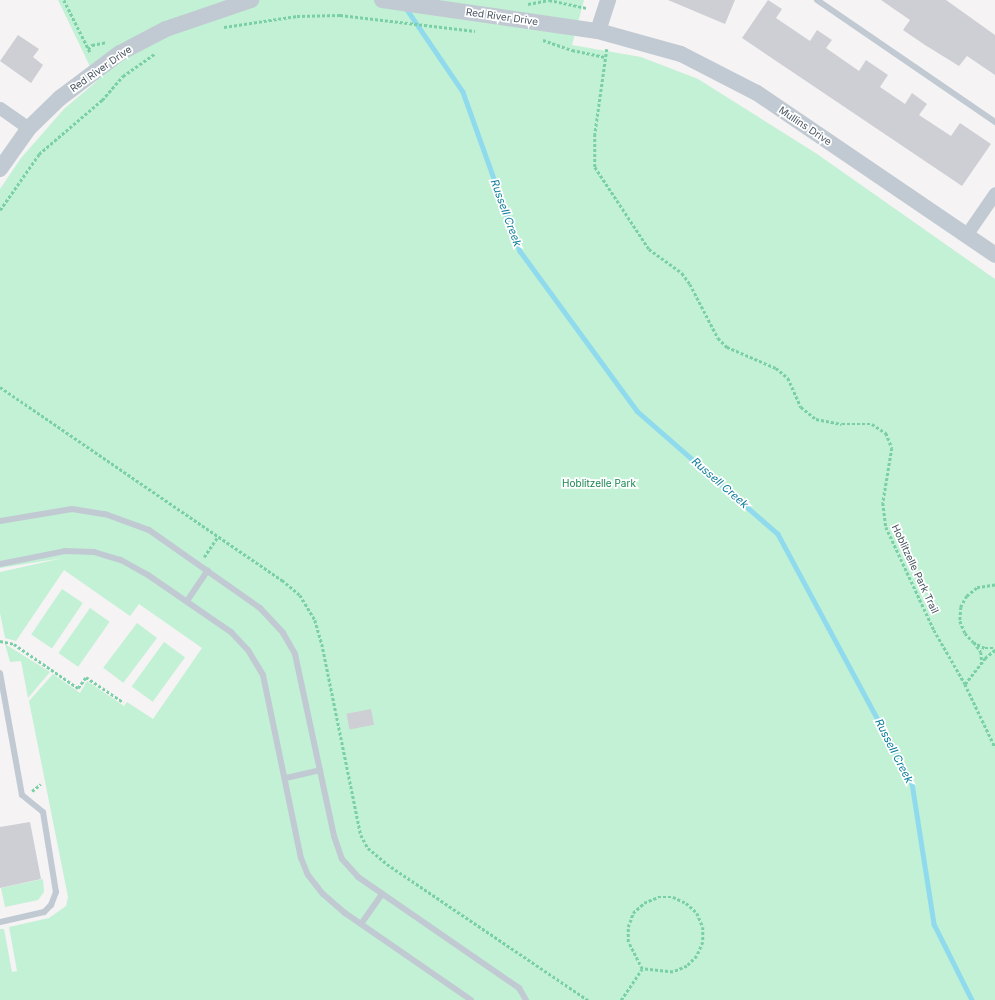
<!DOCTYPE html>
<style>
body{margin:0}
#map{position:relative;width:995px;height:1000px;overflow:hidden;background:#f5f3f3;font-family:Inter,sans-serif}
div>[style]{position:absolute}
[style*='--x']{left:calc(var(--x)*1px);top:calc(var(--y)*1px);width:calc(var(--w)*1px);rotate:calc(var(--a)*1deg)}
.green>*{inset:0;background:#c3f1d5;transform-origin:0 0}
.stream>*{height:4.5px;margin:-2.25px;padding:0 2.25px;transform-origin:2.25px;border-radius:2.25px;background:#90daee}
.building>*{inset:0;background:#cdcfd5;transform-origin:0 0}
.path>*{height:2.5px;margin-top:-1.25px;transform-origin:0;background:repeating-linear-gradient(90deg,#7ad0a6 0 3px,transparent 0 5px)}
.service>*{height:6px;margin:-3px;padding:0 3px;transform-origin:3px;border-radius:3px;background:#c1cad2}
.minor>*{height:13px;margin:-6.5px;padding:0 6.5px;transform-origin:6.5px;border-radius:6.5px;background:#c1cad2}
.tertiary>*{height:16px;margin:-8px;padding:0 8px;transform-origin:8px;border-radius:8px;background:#c1cad2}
span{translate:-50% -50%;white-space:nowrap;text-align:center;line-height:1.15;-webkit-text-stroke:3.5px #fff;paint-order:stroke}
.street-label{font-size:10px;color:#4a5661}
.park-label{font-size:10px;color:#17864f}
.water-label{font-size:11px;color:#0c7c9b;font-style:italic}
</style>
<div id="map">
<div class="green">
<div style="clip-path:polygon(58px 0,584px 0,572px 45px,641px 57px,698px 79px,817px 154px,995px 279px,995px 1000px,0 1000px,0 929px,4px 929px,12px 972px,17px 971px,9px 927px,49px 918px,66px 906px,68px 897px,29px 701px,53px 674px,80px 693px,87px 681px,124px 706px,127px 702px,153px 719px,202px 648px,139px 604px,130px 616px,64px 570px,16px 641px,5px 638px,0 613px,0 572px,63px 558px,0 568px,0 189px,21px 158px,64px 109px,97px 81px)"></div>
<div style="left:62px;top:589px;width:25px;height:55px;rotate:34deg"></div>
<div style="left:90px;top:608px;width:24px;height:55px;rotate:35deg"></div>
<div style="left:137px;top:623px;width:25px;height:56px;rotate:37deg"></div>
<div style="left:164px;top:642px;width:26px;height:55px;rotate:36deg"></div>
<div style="clip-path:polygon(5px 644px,50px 672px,28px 698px,21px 661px,10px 662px)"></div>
<div style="clip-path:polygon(43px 879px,44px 892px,38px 900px,5px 907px,1px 888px)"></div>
</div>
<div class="stream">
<div style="--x:406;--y:8;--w:102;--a:55.8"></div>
<div style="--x:463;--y:92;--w:169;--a:70.3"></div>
<div style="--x:520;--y:251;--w:198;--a:53.8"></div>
<div style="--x:637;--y:411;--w:187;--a:41.1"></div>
<div style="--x:778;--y:534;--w:283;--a:61.7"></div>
<div style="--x:912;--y:783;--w:143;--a:81.1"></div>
<div style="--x:934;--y:924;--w:85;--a:63.4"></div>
</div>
<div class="building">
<div style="clip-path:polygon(668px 0,735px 0,725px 24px)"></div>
<div style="clip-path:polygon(768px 0,782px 9px,776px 18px,810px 41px,817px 30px,832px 40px,826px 48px,859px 71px,866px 60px,888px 75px,880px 87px,905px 104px,912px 93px,927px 104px,919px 115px,951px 136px,960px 123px,991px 144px,962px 186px,742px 38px)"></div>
<div style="clip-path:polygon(881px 0,946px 0,995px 35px,995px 75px,967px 56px,959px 66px,925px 45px,903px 30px,910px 20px)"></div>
<div style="clip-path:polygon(18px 35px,39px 49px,33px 57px,43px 65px,31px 83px,0 61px)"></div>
<div style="left:371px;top:709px;width:16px;height:25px;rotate:79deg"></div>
<div style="clip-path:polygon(30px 822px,41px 879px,0 888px,0 827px)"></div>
</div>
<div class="path">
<div style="--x:64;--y:0;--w:60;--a:63.4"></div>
<div style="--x:549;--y:0;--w:38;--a:12"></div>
<div style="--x:528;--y:4;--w:21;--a:-11"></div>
<div style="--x:224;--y:27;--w:74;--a:-8.6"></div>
<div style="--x:297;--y:16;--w:43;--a:-1.3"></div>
<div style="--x:340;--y:15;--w:136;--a:6.8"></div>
<div style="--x:543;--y:40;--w:31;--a:19"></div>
<div style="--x:572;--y:50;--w:35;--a:12"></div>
<div style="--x:88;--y:49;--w:6;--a:-45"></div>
<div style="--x:92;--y:45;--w:15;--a:-11"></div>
<div style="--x:607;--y:49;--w:86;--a:98"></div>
<div style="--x:595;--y:134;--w:33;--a:90"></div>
<div style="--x:595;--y:167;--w:98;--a:56.6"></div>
<div style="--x:649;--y:249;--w:41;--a:36"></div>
<div style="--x:682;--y:273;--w:14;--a:54"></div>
<div style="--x:690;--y:284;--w:61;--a:62.6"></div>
<div style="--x:718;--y:338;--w:13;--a:45"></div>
<div style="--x:727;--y:347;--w:53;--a:23.2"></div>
<div style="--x:776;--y:368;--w:16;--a:40"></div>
<div style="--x:788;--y:378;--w:32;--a:66"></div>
<div style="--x:801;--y:407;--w:19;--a:39"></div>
<div style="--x:816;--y:419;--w:26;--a:11"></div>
<div style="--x:842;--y:424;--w:30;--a:0"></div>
<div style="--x:872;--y:424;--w:17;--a:33"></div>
<div style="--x:886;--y:433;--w:16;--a:68"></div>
<div style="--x:892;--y:448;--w:56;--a:99.3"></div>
<div style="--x:883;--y:503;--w:24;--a:83"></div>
<div style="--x:886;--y:527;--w:114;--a:65"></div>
<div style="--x:934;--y:630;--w:62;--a:60.1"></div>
<div style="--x:965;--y:684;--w:70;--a:64.5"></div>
<div style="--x:0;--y:210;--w:68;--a:-55.1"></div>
<div style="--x:39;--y:154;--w:83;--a:-40.6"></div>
<div style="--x:102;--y:100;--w:32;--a:-49"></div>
<div style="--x:123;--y:76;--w:39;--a:-35"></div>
<div style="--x:0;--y:387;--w:342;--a:34.4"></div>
<div style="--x:282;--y:580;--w:23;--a:40"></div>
<div style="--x:300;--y:595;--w:29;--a:59"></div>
<div style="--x:315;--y:620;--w:25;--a:74"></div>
<div style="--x:322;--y:644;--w:195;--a:78.5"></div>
<div style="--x:361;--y:835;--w:15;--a:62"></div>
<div style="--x:368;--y:848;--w:25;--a:40"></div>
<div style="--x:387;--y:864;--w:243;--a:34.1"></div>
<div style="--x:204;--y:557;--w:25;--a:-56"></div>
<div style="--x:995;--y:585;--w:18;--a:171"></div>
<div style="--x:977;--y:588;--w:13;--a:141"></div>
<div style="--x:967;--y:596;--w:13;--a:119"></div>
<div style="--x:961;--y:607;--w:14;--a:94"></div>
<div style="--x:960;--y:621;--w:13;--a:67"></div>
<div style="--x:965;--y:633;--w:12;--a:48"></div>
<div style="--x:973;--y:642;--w:13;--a:27"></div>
<div style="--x:985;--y:648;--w:10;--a:0"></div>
<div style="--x:0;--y:641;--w:14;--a:12"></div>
<div style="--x:14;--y:644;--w:78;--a:34.5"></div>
<div style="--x:78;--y:688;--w:14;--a:-54"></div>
<div style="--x:86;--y:677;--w:45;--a:34"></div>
<div style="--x:974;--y:642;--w:12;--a:55"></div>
<div style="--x:981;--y:652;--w:11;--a:85"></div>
<div style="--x:965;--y:684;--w:33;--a:-52"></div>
<div style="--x:985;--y:658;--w:13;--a:-39"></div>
<div style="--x:32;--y:791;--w:11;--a:-38"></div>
<div style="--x:658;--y:897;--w:15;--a:0"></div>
<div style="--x:673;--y:897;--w:14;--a:25"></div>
<div style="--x:686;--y:903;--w:15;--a:42"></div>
<div style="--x:697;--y:913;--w:15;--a:67"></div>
<div style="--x:703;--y:927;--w:15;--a:90"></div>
<div style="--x:703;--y:942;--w:15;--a:113"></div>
<div style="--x:697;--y:956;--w:14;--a:135"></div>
<div style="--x:687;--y:966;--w:15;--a:157"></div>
<div style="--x:673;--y:972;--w:31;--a:-174"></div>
<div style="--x:642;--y:969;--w:30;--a:-117"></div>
<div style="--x:628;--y:942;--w:15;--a:-90"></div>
<div style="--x:628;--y:927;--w:15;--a:-70"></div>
<div style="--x:633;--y:913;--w:15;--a:-42"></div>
<div style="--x:644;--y:903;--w:15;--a:-23"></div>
<div style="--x:621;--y:1000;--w:37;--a:-56"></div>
</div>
<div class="service">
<div style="--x:817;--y:0;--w:216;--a:34.4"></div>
<div style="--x:0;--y:521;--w:73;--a:-9.5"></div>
<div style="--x:72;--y:509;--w:33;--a:9"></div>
<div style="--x:105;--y:514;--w:47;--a:20"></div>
<div style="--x:149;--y:530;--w:136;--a:35.1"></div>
<div style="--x:260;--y:608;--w:34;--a:47"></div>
<div style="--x:283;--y:633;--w:24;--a:60"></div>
<div style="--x:295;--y:654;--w:186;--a:77.9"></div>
<div style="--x:334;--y:836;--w:24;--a:71"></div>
<div style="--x:342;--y:859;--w:24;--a:48"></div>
<div style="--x:358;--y:877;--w:196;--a:34.6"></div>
<div style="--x:519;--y:988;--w:14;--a:60"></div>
<div style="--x:0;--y:564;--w:66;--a:-11.3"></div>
<div style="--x:65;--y:551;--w:29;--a:2"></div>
<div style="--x:94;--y:552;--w:28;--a:17"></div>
<div style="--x:121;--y:560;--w:31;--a:29"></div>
<div style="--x:148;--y:575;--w:101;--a:34.5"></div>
<div style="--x:231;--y:632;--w:25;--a:47"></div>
<div style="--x:248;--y:650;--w:29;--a:59"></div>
<div style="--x:263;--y:675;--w:187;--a:78.3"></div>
<div style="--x:301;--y:858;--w:18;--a:68"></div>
<div style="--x:308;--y:875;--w:24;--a:52"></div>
<div style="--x:323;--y:894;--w:29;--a:41"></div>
<div style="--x:345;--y:913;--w:153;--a:34.6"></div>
<div style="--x:187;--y:601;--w:37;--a:-56"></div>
<div style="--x:0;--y:673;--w:124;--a:79.8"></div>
<div style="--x:22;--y:795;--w:27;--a:39"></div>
<div style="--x:43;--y:812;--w:81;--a:80.8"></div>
<div style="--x:56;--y:892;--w:14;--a:111"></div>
<div style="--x:51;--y:905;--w:10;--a:135"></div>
<div style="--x:44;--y:912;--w:45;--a:167.2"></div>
<div style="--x:286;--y:778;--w:35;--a:-13"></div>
<div style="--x:361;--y:924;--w:37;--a:-55"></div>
</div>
<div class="minor">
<div style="--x:0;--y:108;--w:35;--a:35"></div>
<div style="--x:966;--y:235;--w:51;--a:-55.4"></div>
</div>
<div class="tertiary">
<div style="--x:382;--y:0;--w:218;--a:8.2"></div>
<div style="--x:598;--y:31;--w:86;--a:15.5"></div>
<div style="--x:681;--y:54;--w:85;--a:27.2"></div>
<div style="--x:757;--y:93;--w:288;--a:34.2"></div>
<div style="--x:598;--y:31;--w:33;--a:-72"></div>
<div style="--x:0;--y:169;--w:50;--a:-54.7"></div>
<div style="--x:29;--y:128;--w:43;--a:-44.1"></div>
<div style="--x:60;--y:98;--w:75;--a:-36.9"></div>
<div style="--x:120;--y:53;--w:52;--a:-27.6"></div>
<div style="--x:166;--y:29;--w:90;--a:-18.8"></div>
</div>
<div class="street-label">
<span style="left:502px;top:17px;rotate:8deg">Red River Drive</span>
<span style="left:101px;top:69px;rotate:-35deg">Red River Drive</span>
<span style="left:805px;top:126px;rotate:34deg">Mullins Drive</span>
<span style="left:915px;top:569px;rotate:65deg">Hoblitzelle Park Trail</span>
</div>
<div class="park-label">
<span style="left:599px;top:484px">Hoblitzelle Park</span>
</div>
<div class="water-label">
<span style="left:506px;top:213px;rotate:70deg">Russell Creek</span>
<span style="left:720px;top:483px;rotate:41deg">Russell Creek</span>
<span style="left:894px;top:751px;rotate:63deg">Russell Creek</span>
</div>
</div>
